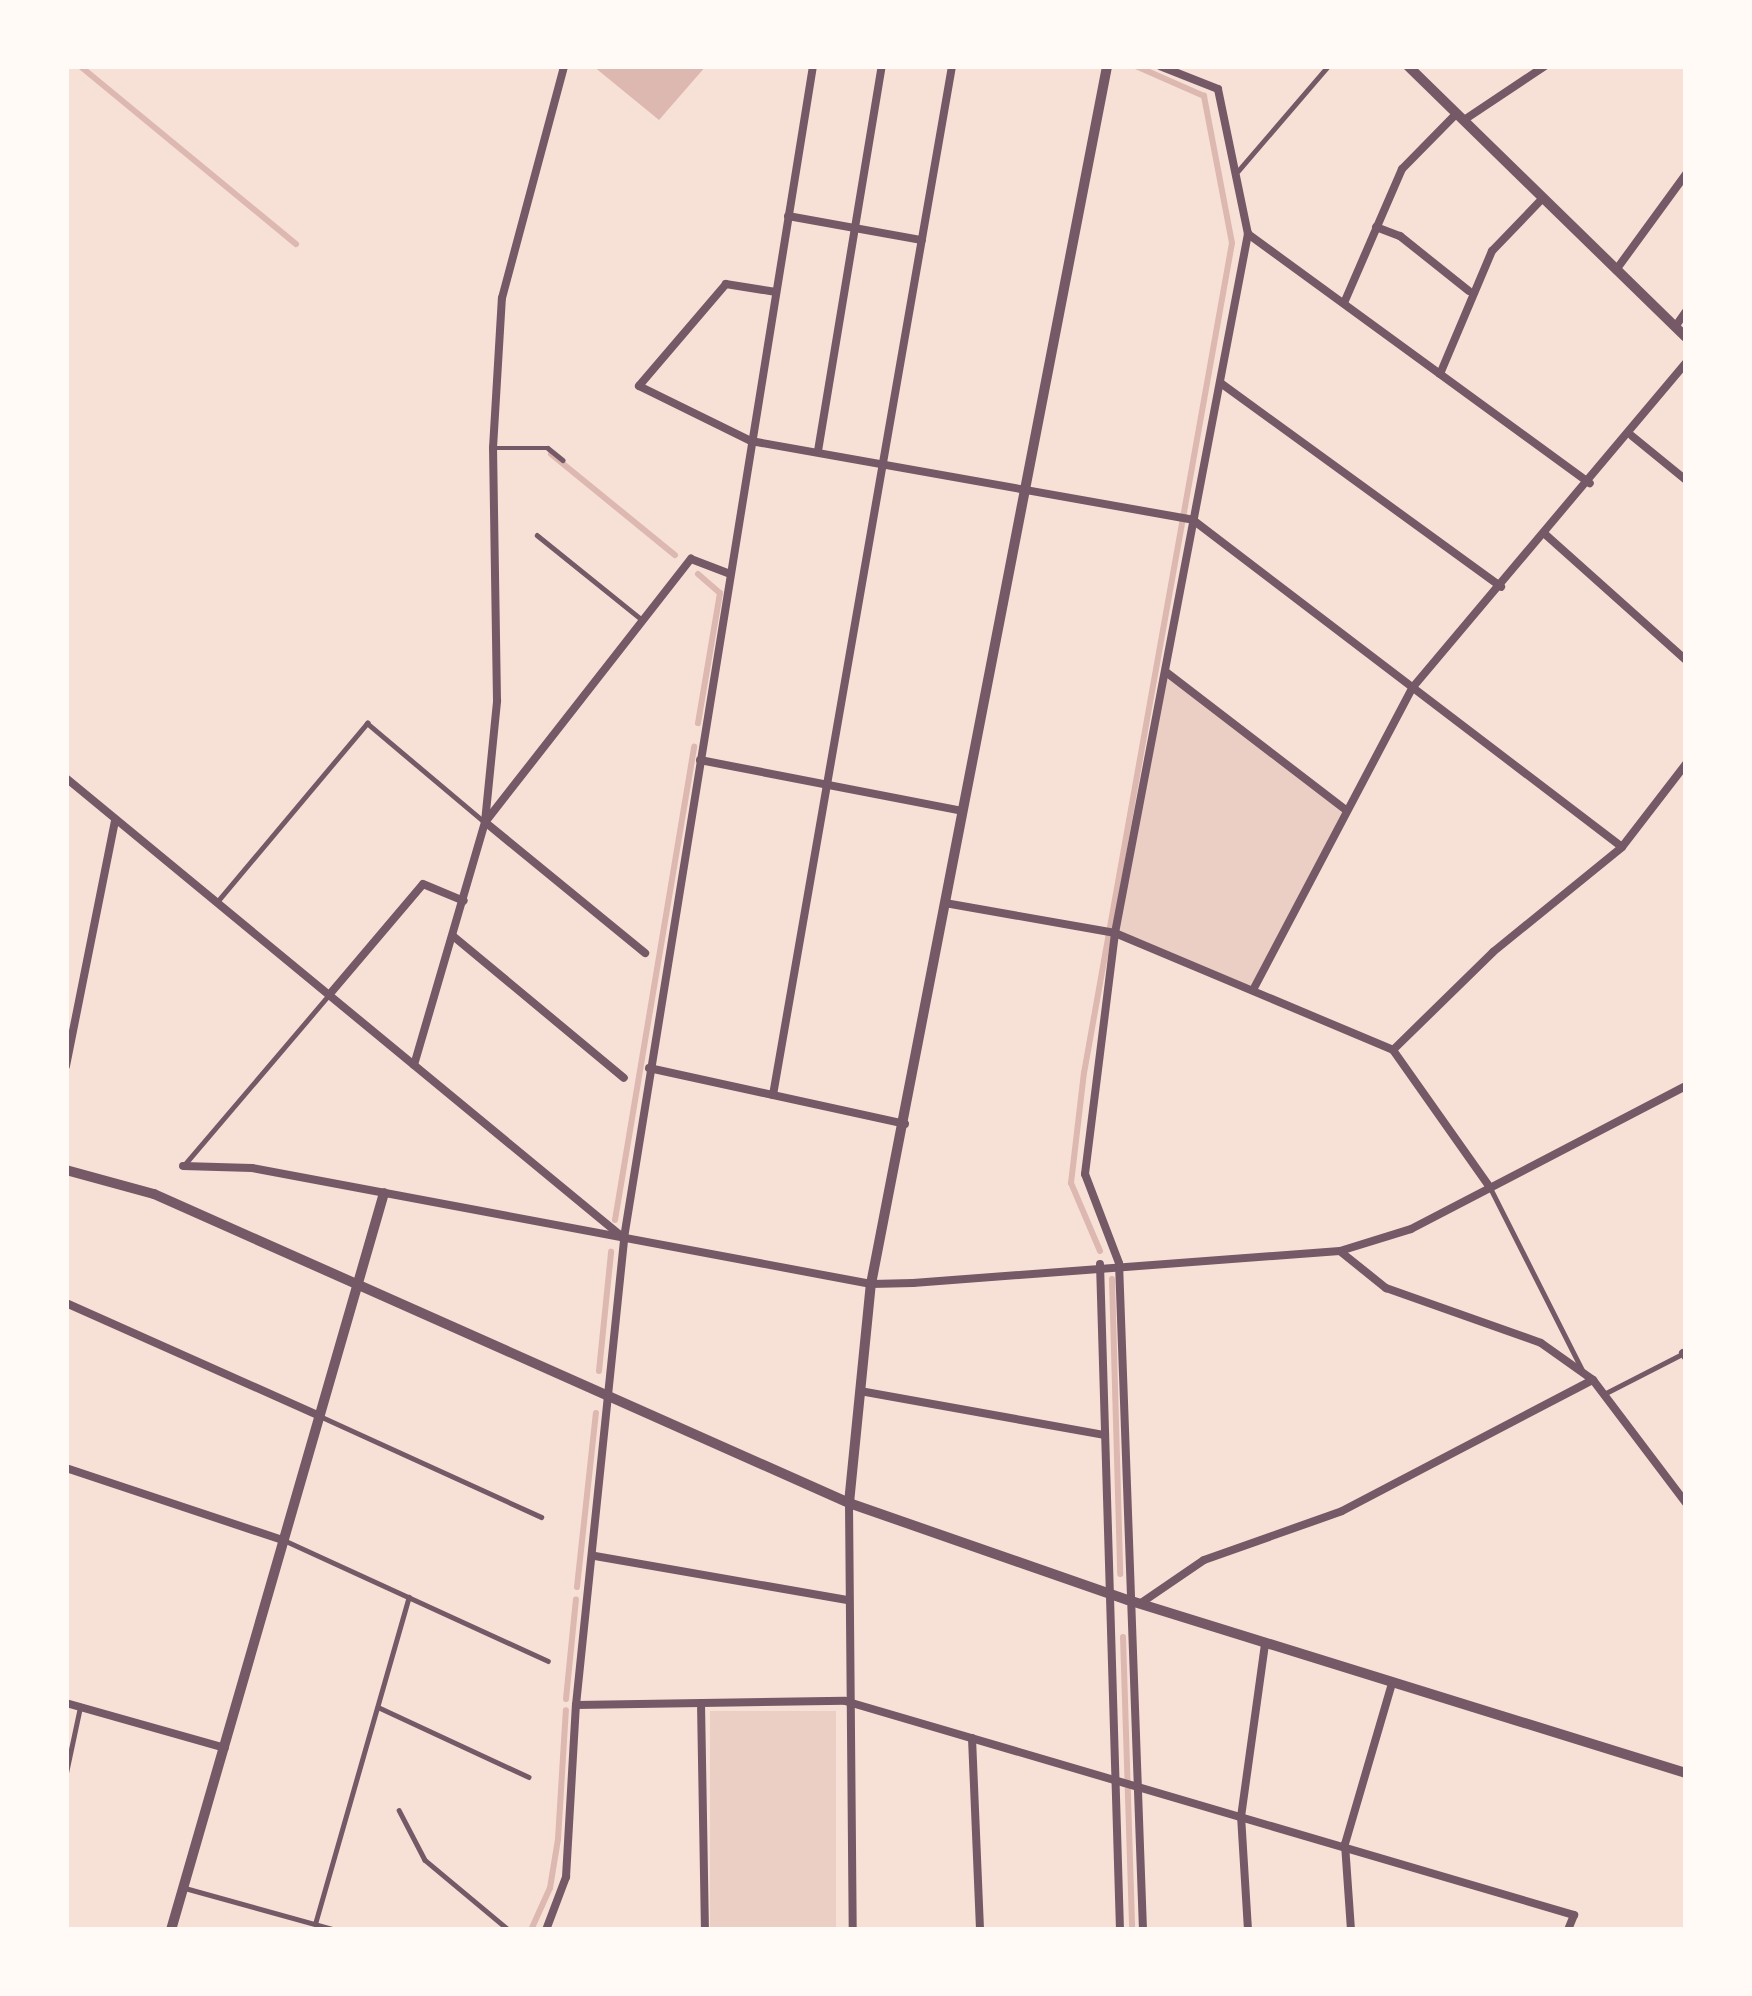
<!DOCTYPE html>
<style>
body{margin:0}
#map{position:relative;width:1752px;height:1996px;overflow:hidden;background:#f7e1d7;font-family:Arial,sans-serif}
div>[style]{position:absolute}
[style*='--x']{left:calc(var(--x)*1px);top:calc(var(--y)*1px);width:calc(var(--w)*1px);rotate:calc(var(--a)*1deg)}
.green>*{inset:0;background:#ebcfc5;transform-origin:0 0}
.water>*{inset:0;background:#dcb8b0}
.stream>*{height:6px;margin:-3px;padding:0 3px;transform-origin:3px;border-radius:3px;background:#dcb8b0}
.service>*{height:4.5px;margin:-2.25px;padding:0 2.25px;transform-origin:2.25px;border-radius:2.25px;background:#755966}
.minor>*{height:8px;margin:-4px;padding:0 4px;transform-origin:4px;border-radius:4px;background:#755966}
.tertiary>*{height:10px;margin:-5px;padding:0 5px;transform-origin:5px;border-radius:5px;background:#755966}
span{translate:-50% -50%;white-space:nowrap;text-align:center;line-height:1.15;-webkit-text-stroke:9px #fffaf5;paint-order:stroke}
.frame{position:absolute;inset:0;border:69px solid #fffaf5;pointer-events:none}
</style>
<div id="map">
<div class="green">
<div style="clip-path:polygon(1166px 672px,1346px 810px,1253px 990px,1115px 933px)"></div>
<div style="left:710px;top:1711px;width:126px;height:219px"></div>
</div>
<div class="water">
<div style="clip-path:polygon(593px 66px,706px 66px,659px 120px)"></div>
</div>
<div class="stream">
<div style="--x:80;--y:66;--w:280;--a:39.5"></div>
<div style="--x:551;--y:454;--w:160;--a:39.2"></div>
<div style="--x:698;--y:574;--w:29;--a:41"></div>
<div style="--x:720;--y:593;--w:132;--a:99.6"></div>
<div style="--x:615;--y:1220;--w:480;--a:-80.5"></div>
<div style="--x:1100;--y:1251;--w:74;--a:-113.1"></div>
<div style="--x:1071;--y:1183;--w:111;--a:-83.3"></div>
<div style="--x:1084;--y:1073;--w:843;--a:-79.89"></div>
<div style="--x:1232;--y:243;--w:150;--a:-100.8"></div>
<div style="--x:1204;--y:96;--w:74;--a:-156.2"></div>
<div style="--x:1112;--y:1279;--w:295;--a:88.4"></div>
<div style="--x:599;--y:1371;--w:120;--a:-84.2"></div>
<div style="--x:577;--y:1587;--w:175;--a:-83.8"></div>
<div style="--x:1123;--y:1637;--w:293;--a:88.2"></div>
<div style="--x:566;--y:1699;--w:100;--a:-84.3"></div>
<div style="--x:531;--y:1930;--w:46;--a:-65.7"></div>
<div style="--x:550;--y:1888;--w:50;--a:-80.7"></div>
<div style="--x:558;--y:1839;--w:129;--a:-86.5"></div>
</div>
<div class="service">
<div style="--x:1238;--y:171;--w:138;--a:-49.4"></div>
<div style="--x:493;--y:448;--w:55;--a:0"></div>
<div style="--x:548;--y:448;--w:19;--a:39"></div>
<div style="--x:537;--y:535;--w:134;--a:38.9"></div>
<div style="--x:217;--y:902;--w:234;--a:-50"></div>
<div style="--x:367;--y:723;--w:150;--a:40.1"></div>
<div style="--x:185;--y:1164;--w:222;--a:-49.6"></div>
<div style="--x:1492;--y:1191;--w:204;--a:63.2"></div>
<div style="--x:1604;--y:1394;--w:90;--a:-27.1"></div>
<div style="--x:322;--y:1417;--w:241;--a:24.5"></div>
<div style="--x:286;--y:1541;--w:288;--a:24.6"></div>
<div style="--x:378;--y:1707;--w:166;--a:24.9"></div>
<div style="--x:66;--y:1773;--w:67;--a:-78"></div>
<div style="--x:399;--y:1810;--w:56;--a:62.5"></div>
<div style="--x:425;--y:1860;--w:109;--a:39.8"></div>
<div style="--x:185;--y:1888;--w:157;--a:15.5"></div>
<div style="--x:315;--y:1924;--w:340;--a:-74"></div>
</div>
<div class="minor">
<div style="--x:1464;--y:120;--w:97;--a:-33.7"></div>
<div style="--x:788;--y:216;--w:136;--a:10.2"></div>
<div style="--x:1376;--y:227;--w:26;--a:21"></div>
<div style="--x:1400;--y:236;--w:88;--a:38.6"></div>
<div style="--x:1248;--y:234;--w:423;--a:36.1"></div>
<div style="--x:1616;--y:270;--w:119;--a:-53.9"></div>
<div style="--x:776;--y:292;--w:51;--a:-170.9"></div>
<div style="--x:726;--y:284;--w:134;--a:130.5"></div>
<div style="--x:639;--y:386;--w:125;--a:26.2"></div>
<div style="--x:751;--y:441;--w:449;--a:10.1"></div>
<div style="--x:1193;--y:520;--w:539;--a:37.32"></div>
<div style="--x:1344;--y:303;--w:146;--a:-66.6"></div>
<div style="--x:1402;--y:169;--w:78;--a:-45.5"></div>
<div style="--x:1675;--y:327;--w:19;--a:-55"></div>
<div style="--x:1440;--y:374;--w:134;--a:-67.1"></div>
<div style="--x:1492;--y:251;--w:71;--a:-46.1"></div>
<div style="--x:1222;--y:384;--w:345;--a:36"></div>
<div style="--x:1632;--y:436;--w:70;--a:39.2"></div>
<div style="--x:818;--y:451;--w:390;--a:-80.6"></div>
<div style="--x:1546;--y:535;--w:188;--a:41.8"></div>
<div style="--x:1166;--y:672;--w:227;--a:37.5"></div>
<div style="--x:700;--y:760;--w:267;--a:11"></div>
<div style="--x:66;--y:778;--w:718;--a:39.52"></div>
<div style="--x:486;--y:821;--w:333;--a:-52"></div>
<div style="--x:691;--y:559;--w:42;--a:21"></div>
<div style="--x:485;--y:822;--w:207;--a:39.3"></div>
<div style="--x:945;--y:903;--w:173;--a:10"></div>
<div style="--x:1115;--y:933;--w:302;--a:22.8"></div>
<div style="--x:1393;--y:1050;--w:166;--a:54.8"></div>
<div style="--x:453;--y:936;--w:222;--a:39.7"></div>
<div style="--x:1253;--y:990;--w:343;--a:-62.2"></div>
<div style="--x:1413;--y:687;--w:424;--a:-49.9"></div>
<div style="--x:329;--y:995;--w:145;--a:-49.7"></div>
<div style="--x:423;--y:884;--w:44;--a:22.5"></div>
<div style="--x:1393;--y:1050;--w:140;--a:-44.4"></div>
<div style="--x:1493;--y:952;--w:166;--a:-39.1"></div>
<div style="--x:1622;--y:847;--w:105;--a:-52.4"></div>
<div style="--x:414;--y:1065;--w:253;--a:-73.7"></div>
<div style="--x:485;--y:822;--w:122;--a:-84.3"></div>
<div style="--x:497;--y:701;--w:253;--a:-90.9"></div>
<div style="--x:493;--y:448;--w:150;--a:-86.6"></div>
<div style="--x:502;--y:298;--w:240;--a:-75"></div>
<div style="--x:66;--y:1066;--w:251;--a:-78.7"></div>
<div style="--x:649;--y:1068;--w:262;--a:12.3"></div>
<div style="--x:773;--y:1095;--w:1044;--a:-80.13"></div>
<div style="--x:183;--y:1166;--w:69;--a:1.7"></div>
<div style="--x:252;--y:1168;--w:630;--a:10.61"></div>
<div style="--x:871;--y:1284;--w:42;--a:-1.4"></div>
<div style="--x:913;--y:1283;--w:428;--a:-4.3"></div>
<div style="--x:1340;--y:1251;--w:74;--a:-17.2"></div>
<div style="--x:1411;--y:1229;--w:310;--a:-27.5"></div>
<div style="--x:1341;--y:1252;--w:58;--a:38.7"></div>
<div style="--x:1386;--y:1288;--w:164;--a:19.5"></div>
<div style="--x:1541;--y:1343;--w:64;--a:35.4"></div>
<div style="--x:1593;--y:1380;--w:154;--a:52.9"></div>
<div style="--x:1100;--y:1264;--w:666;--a:88.28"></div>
<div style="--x:66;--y:1303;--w:275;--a:24"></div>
<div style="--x:1683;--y:1353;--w:5;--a:53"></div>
<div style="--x:860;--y:1391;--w:249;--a:10.2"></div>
<div style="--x:66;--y:1468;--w:229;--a:18.4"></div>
<div style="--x:849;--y:1503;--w:427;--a:89.5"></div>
<div style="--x:595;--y:1556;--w:256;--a:9.9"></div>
<div style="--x:1141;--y:1603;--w:76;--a:-34.3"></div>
<div style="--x:1204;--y:1560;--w:146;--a:-19.5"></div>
<div style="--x:1342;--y:1511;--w:283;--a:-27.6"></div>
<div style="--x:66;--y:1703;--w:165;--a:15.8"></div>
<div style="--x:701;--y:1703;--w:227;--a:89"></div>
<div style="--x:576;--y:1705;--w:269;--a:-0.9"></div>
<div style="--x:845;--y:1701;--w:760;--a:16.36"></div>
<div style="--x:1574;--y:1915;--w:16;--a:112"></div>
<div style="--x:972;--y:1738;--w:192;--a:87.6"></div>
<div style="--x:546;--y:1930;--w:57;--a:-69.3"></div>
<div style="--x:566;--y:1877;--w:172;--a:-86.7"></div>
<div style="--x:576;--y:1705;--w:469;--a:-84.1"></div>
<div style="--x:624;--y:1238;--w:1187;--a:-80.84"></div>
<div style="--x:1143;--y:1930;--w:667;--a:-92.06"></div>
<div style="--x:1119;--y:1263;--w:95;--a:-110.9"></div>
<div style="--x:1085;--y:1174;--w:243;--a:-82.9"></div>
<div style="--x:1115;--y:933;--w:712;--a:-79.23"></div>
<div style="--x:1248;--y:234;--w:148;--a:-101.7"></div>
<div style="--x:1218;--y:89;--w:62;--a:-158.4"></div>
<div style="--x:1248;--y:1930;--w:113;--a:-93.5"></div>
<div style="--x:1241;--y:1817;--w:176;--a:-82.1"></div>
<div style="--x:1351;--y:1930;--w:86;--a:-94"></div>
<div style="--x:1345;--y:1844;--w:168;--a:-73.7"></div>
</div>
<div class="tertiary">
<div style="--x:1408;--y:66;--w:388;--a:44.3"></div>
<div style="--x:66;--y:1170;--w:91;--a:15.3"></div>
<div style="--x:154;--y:1194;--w:761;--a:23.97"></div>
<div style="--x:849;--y:1503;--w:295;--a:19.2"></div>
<div style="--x:1128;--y:1600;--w:584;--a:17.23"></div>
<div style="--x:849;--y:1503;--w:220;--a:-84.3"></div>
<div style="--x:871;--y:1284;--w:1241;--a:-79.03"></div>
<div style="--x:171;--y:1930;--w:767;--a:-73.88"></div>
</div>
<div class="frame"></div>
</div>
